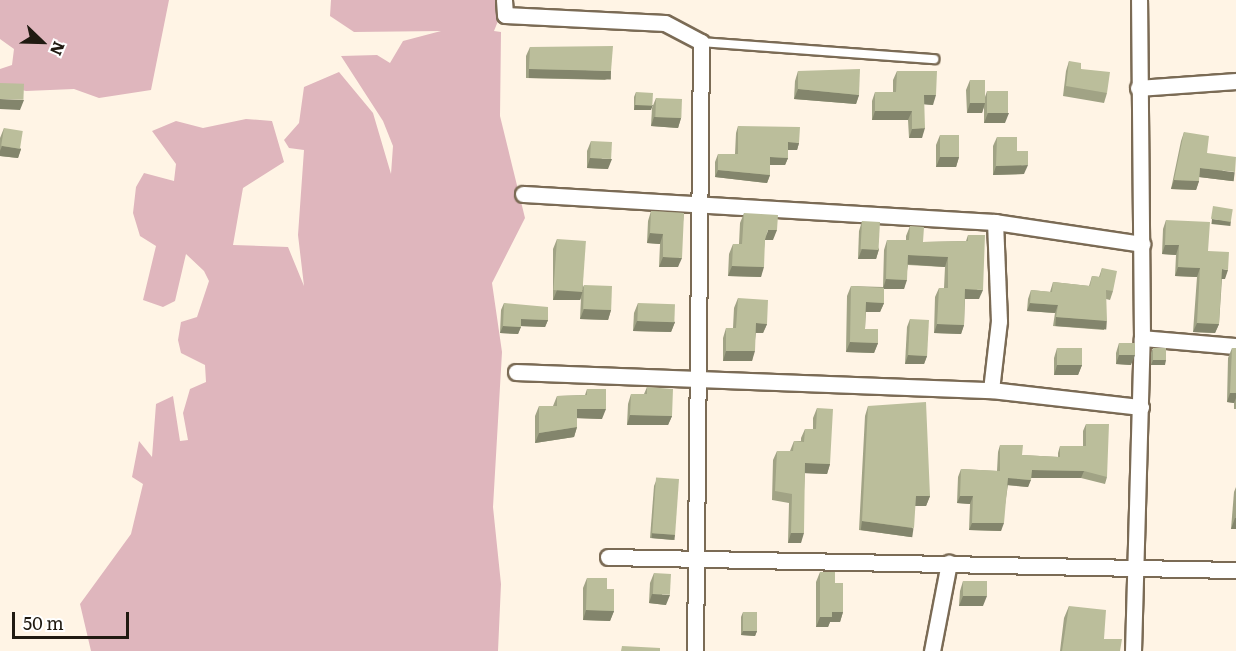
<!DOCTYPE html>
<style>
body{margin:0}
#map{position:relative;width:1236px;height:651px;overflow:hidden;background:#fff4e5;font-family:Literata,serif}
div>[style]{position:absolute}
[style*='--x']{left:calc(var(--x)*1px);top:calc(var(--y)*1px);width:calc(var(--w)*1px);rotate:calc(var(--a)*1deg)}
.forest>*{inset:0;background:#dfb6bd}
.roads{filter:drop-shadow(2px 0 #7b6b55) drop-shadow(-2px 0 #7b6b55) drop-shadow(0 2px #7b6b55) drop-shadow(0 -2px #7b6b55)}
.lane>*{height:8px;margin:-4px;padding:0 4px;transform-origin:4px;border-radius:4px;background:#fff}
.street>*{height:15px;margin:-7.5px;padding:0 7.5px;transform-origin:7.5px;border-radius:7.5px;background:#fff}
.wall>*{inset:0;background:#a1a385}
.shaded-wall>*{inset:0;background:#83856c;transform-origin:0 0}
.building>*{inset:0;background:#bbbe9b;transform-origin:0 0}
span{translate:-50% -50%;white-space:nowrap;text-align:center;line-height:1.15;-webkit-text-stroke:4.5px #fff;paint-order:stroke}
.north{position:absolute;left:12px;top:12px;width:60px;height:60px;-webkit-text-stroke:4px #fff;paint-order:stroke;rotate:113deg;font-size:16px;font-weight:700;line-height:24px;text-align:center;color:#201a11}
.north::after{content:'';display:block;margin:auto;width:21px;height:27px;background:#201a11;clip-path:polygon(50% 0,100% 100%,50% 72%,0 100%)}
.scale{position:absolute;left:12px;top:612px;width:117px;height:27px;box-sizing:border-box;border:3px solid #201a11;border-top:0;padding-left:8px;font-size:18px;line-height:21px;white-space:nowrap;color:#201a11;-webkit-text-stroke:4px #fff;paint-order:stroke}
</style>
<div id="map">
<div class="forest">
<div style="clip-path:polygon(0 0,169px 0,151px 90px,99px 98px,74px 89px,26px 91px,0 85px,0 69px,12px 65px,14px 49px,0 39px)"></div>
<div style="clip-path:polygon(331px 0,499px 0,500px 16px,494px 31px,501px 32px,500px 116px,525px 218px,492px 283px,502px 352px,493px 507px,501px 584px,498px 651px,91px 651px,80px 604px,131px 534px,143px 484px,132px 477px,139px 441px,152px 457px,156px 404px,173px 396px,180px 441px,188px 440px,183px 413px,190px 389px,206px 382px,205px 365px,181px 353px,178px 340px,181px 322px,197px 317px,209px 281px,204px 271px,186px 254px,175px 301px,163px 307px,143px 300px,156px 246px,140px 236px,133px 213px,136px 187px,144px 173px,174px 181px,176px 164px,152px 131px,176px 121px,203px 128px,246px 119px,272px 121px,284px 162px,243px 188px,233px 245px,288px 247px,304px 286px,298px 235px,304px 150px,289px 148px,284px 140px,299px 123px,304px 87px,339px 72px,373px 113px,391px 174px,393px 146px,383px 121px,341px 56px,377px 55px,390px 63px,403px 41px,441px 31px,354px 32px,330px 16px)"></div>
</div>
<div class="roads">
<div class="lane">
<div style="--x:701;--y:42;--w:234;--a:4.2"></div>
</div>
<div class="street">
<div style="--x:504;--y:0;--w:15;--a:86"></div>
<div style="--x:505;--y:15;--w:160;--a:2.9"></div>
<div style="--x:665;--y:23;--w:41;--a:27.8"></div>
<div style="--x:701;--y:42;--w:609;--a:90.56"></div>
<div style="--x:1138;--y:88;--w:98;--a:-4.1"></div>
<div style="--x:523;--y:194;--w:473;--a:3.4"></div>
<div style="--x:995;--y:222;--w:149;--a:8.5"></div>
<div style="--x:1142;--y:338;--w:94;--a:4.9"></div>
<div style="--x:516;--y:372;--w:475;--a:2.2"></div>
<div style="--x:991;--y:390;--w:151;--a:6.5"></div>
<div style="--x:991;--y:390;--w:69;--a:-83.4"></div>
<div style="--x:999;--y:321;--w:99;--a:-92.3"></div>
<div style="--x:608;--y:557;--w:628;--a:1.19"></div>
<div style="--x:932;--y:651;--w:90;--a:-79.1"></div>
<div style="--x:1133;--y:651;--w:313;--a:-88.4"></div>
<div style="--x:1142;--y:338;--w:338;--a:-90.5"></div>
</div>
</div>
<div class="wall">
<div style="clip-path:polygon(530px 47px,607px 80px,526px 78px,526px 56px)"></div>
<div style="clip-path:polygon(1069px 61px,1081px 69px,1107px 93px,1104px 103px,1063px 96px,1066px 71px)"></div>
<div style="clip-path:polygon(798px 71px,859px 95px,856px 104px,794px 99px,795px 81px)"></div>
<div style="clip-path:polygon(897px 71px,933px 105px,924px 104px,922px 138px,909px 138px,908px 120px,872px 120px,872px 101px,875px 92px,893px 92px,893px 80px)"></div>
<div style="clip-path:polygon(970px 80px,985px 97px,987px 91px,1005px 123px,984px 123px,984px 107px,982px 113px,967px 113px,966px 90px)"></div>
<div style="clip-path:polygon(636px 92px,651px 110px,634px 110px,634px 97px)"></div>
<div style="clip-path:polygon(656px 98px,681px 118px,678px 128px,651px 126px,652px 108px)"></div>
<div style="clip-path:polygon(738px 126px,799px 143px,797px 150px,788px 150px,788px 158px,785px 165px,770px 165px,770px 175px,767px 183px,715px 177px,715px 162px,718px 154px,735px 154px,736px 133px)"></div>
<div style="clip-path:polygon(4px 128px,21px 149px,18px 158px,0 156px,0 138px)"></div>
<div style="clip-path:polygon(1184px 132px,1207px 153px,1232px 181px,1199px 177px,1199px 181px,1196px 190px,1171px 189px,1181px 141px)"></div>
<div style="clip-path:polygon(940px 135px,959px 157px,956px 167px,936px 167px,936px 145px)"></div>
<div style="clip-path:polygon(997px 137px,1017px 151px,1024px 174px,993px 175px,993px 146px)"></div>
<div style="clip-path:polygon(591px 141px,608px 169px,587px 168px,587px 151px)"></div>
<div style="clip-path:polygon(651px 211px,684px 213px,678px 267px,659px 267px,660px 244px,647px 243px,648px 221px)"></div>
<div style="clip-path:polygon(744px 213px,773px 240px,765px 240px,761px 277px,728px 276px,729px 254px,733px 244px,739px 244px,740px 223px)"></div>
<div style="clip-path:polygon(1166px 220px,1208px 251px,1225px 279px,1222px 279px,1219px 324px,1215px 333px,1193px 332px,1197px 277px,1175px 276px,1176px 255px,1162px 254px,1163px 229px)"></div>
<div style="clip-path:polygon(862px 221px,879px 249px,876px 259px,858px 259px,859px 231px)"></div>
<div style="clip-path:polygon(910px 226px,923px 242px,966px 241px,968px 235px,979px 299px,965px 299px,964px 325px,961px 334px,934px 333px,935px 297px,939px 288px,944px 288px,945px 267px,908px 265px,904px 289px,884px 289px,884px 303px,880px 312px,866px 312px,865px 329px,878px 343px,874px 353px,846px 352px,847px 296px,851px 286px,883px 287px,884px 250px,887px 240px,906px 240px,906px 236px)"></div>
<div style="clip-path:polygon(557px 239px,584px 287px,611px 310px,608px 320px,580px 319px,581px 298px,580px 300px,553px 300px,553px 249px)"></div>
<div style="clip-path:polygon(1102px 268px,1113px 291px,1110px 300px,1106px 299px,1104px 330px,1053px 326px,1055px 313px,1027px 311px,1028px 299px,1031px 290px,1050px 292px,1053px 282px,1089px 286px,1092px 276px,1099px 277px)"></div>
<div style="clip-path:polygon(738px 298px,767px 324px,763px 333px,756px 333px,752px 361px,723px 361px,723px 338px,726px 328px,733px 328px,734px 308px)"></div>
<div style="clip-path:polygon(504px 303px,548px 320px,545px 327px,521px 326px,518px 334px,500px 333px,501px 310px)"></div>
<div style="clip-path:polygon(638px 303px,675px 322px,671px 332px,633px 331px,634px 313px)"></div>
<div style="clip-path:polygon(910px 319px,927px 356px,924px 364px,905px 364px,907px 327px)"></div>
<div style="clip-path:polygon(1119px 343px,1131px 365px,1116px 364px,1116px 353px)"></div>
<div style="clip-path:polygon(1057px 348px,1082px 365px,1078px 375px,1054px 375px,1054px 358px)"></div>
<div style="clip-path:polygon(1153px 348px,1165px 365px,1151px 365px,1151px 353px)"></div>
<div style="clip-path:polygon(1232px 348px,1236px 348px,1236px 409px,1234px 409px,1234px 403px,1227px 402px,1228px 358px)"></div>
<div style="clip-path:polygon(647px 387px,672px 416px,668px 425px,627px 425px,628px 404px,631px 394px,644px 394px)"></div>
<div style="clip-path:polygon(587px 389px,602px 419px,577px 418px,577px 427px,574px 437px,535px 443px,535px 416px,539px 406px,553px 406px,557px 396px,585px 395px)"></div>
<div style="clip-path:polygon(868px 406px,930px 496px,926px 506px,915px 506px,911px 537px,859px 530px,865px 416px)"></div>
<div style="clip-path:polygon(817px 408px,830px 464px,827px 474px,805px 473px,801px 543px,788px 543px,789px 503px,772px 500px,773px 460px,777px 451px,790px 451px,794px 441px,801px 441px,801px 438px,805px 429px,813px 429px,813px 418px)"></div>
<div style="clip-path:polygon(1086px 424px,1107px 477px,1105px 484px,1081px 478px,1031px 478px,1028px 487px,1008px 485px,1001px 531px,969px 530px,970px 504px,957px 503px,958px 477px,961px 469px,997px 471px,998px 452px,1000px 445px,1022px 455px,1058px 457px,1058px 453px,1060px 446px,1083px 446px,1083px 431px)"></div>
<div style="clip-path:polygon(656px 481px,675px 535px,673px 540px,650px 538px,654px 486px)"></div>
<div style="clip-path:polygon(1236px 487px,1236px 529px,1231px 529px,1234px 492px)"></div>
<div style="clip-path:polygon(820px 572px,835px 583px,843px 612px,840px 622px,830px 622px,828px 627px,816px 627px,816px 582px)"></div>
<div style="clip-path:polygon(654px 573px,666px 605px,649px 603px,650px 583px)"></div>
<div style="clip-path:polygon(587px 578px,607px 589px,614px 611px,610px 621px,583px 620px,583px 588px)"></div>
<div style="clip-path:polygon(963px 581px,983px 606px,959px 606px,960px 591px)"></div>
<div style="clip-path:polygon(1069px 606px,1104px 639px,1120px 651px,1060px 651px,1064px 618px)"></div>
<div style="clip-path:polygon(743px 612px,757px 631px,755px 636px,741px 635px,741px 617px)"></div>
</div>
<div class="shaded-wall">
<div style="left:529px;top:69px;width:82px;height:9px;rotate:1deg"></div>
<div style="clip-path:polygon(798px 89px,859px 95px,856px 104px,794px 99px)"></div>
<div style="clip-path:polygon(924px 95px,936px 95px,933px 105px,920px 104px)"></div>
<div style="clip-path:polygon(0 99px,24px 100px,20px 110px,0 109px)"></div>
<div style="clip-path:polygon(970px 103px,985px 103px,982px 113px,967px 113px)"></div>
<div style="clip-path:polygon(635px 105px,653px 105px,651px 110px,634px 110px)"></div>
<div style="clip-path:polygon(875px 111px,912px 111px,908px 120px,872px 120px)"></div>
<div style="clip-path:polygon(988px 113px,1009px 113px,1005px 123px,984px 123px)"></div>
<div style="clip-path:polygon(654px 117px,681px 118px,678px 128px,651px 126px)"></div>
<div style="clip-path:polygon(925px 128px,922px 138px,909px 138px,912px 129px)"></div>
<div style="clip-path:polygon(788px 142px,799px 143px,797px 150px,785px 150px)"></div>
<div style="clip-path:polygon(2px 146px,21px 149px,18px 158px,0 156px,0 151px)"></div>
<div style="clip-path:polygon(770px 157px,788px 158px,785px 165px,767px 165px)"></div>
<div style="clip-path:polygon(940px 157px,959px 157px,956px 167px,936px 167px)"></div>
<div style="clip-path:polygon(590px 158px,612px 159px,608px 169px,587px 168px)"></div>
<div style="clip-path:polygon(1028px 165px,1024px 174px,993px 175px,996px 166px)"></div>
<div style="left:1200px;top:168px;width:35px;height:9px;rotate:7deg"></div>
<div style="clip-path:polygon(718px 170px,770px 175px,767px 183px,715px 177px)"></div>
<div style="clip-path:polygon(1174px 180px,1199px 181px,1196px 190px,1171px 189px)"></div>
<div style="left:1212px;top:219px;width:19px;height:5px;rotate:6deg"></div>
<div style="clip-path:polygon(768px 230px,777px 230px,773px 240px,765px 240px)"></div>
<div style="clip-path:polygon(650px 233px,663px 234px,660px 244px,647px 243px)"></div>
<div style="clip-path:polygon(1165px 245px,1179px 245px,1176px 255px,1162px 254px)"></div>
<div style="clip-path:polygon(862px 249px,879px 249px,876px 259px,858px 259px)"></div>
<div style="clip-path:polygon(908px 255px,948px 257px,945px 267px,904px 264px)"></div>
<div style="clip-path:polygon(663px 257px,682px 258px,678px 267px,659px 267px)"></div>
<div style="clip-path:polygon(732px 266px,764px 267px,761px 277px,728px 276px)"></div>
<div style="clip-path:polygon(1178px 267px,1200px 268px,1197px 277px,1175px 276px)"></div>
<div style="clip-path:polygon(1222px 269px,1228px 270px,1225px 279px,1219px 279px)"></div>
<div style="clip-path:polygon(886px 279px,907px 280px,904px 289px,883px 289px)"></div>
<div style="clip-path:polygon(965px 289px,983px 290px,979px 299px,962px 299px)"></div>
<div style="clip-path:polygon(557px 290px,583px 290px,580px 300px,553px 300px)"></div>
<div style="clip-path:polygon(866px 302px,884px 303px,880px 312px,863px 312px)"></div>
<div style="clip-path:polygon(1030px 303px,1058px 305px,1055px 313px,1027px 311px)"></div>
<div style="clip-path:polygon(584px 309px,611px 310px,608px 320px,580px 319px)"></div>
<div style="left:1056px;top:317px;width:51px;height:9px;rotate:4deg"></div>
<div style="clip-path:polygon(521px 319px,548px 320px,545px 327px,519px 326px)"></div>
<div style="clip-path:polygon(637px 321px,675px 322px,671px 332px,633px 331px)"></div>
<div style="clip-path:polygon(756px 323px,767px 324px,763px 333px,752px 333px)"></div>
<div style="clip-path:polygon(1197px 323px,1219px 324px,1215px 333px,1193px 332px)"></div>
<div style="clip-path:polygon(937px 324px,964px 325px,961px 334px,934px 333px)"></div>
<div style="clip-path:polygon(503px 326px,521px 327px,518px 334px,500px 333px)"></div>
<div style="clip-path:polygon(850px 342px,878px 343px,874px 353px,846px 352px)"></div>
<div style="clip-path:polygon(726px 351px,755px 351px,752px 361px,723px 361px)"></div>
<div style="clip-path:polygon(908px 355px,927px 356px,924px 364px,905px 364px)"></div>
<div style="clip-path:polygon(1119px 355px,1135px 355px,1131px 365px,1116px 364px)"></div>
<div style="clip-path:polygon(1153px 360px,1166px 360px,1165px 365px,1151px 365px)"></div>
<div style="clip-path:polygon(1057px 365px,1082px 365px,1078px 375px,1054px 375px)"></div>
<div style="clip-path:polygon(1230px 393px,1236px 393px,1236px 398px,1234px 403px,1227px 402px)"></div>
<div style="clip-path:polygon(577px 409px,606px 409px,602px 419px,573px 418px)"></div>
<div style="clip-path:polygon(630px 415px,672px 416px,668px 425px,627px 425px)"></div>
<div style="clip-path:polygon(577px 427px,574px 437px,535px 443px,539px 433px)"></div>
<div style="clip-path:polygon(805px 463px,830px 464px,827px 474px,801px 473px)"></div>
<div style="clip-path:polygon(1032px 470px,1084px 471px,1081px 478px,1029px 478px)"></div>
<div style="clip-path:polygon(1008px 478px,1031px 480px,1028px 487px,1006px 485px)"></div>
<div style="clip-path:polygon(916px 496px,930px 496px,926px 506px,912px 506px)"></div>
<div style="clip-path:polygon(960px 496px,973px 496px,970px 504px,957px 503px)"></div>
<div style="clip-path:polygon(1235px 518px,1236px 518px,1236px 529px,1231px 529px)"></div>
<div style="left:862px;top:521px;width:52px;height:9px;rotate:8deg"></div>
<div style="clip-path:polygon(972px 523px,1004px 523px,1001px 531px,969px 530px)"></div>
<div style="left:652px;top:533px;width:23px;height:5px;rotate:5deg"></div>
<div style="clip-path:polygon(791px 533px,804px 533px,801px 543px,788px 543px)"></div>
<div style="clip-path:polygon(652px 594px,670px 595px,666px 605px,649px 603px)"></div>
<div style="clip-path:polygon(963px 596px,987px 596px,983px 606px,959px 606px)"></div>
<div style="clip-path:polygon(586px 610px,614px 611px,610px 621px,583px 620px)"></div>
<div style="clip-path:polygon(832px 612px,843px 612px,840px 622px,830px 622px,828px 627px,816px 627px,820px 617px)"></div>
<div style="clip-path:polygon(743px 631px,757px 631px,755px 636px,741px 635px)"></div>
</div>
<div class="building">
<div style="clip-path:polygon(613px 46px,611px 71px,529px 69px,530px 47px)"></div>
<div style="clip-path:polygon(1069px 61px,1081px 63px,1081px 69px,1110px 72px,1107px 93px,1066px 86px)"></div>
<div style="clip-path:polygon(860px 69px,859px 95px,798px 89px,798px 71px)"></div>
<div style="clip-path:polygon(897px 71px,937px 71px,936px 95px,924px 95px,925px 128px,912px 129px,912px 111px,875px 111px,875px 92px,896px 92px)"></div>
<div style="left:970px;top:80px;width:15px;height:23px"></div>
<div style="left:0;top:83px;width:24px;height:16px;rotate:2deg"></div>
<div style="left:987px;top:91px;width:21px;height:22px"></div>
<div style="left:636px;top:92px;width:17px;height:13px;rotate:3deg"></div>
<div style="left:656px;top:98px;width:26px;height:19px;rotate:2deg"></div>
<div style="clip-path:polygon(738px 126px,800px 127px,799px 143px,788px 142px,788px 158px,770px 157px,770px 175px,718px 170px,718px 154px,738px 154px)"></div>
<div style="left:4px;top:128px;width:19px;height:18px;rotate:9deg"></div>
<div style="clip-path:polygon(1184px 132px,1209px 136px,1207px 153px,1236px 157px,1235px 172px,1200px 168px,1199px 181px,1174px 180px)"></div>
<div style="left:940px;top:135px;width:19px;height:22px"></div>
<div style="clip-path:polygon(997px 137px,1017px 137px,1017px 151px,1028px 151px,1028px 165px,996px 166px)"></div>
<div style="left:591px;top:141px;width:21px;height:17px;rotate:3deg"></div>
<div style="left:1213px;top:206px;width:20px;height:13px;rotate:9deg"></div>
<div style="clip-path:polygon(651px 211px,684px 213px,682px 258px,663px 257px,663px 234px,650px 233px)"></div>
<div style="clip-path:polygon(744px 213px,778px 215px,777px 230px,768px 230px,765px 239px,764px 267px,732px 266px,733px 244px,742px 244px)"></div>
<div style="clip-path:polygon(1166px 220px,1210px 222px,1208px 251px,1229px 252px,1228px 270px,1222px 269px,1219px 324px,1197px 323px,1200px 268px,1178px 267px,1179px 245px,1165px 245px)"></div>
<div style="left:862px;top:221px;width:18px;height:28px;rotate:3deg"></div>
<div style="clip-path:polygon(910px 226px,924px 227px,923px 242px,968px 241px,968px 235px,985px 235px,983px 290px,965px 289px,964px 325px,937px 324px,939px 288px,948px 288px,948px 257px,908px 255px,907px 280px,886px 279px,887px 240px,909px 240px)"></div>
<div style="left:557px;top:239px;width:29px;height:51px;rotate:4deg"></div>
<div style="clip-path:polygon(1102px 268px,1117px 271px,1113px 291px,1106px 290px,1107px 321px,1056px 317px,1058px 305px,1030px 303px,1031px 290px,1052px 292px,1053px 282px,1090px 286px,1092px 276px,1100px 277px)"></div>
<div style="left:584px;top:285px;width:28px;height:24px;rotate:2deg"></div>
<div style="clip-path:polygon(851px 286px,884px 288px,884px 303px,866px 302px,865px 329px,878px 329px,878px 343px,850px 342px)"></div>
<div style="clip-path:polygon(738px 298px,768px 300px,767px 324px,756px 323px,755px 351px,726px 351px,726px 328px,736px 328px)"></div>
<div style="clip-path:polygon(504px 303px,548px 307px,548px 320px,521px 319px,521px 327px,503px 326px)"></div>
<div style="left:638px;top:303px;width:37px;height:18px;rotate:2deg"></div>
<div style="left:910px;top:319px;width:19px;height:36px;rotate:3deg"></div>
<div style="left:1119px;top:343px;width:16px;height:12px"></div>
<div style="left:1057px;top:348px;width:25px;height:17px"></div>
<div style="left:1153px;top:348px;width:13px;height:12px"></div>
<div style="clip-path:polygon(1232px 348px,1236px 348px,1236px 393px,1230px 393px)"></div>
<div style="clip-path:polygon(647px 387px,673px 389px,672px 416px,630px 415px,631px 394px,647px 394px)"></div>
<div style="clip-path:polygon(587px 389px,606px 389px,606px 409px,577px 409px,577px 427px,539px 433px,539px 406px,557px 406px,557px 396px,587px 395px)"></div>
<div style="clip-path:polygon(926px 402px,930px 496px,916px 496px,914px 528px,862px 521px,868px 406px)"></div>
<div style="clip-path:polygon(817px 408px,833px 409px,830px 464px,805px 463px,804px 533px,791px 533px,792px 494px,775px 491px,777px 451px,793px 451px,794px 441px,804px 442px,805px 429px,816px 429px)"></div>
<div style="clip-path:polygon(1086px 424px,1109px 424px,1107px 477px,1084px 471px,1032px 470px,1031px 480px,1008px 478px,1004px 523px,972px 523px,973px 496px,960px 496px,961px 469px,1000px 471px,1000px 445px,1023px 445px,1022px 455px,1060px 457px,1060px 446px,1086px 446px)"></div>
<div style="left:679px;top:479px;width:56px;height:23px;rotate:94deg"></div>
<div style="clip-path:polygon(820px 572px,835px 572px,835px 583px,843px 583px,843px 612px,832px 612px,832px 617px,820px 617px)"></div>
<div style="left:654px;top:573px;width:17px;height:21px;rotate:3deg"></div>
<div style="clip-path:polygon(587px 578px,607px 578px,607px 589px,614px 589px,614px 611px,586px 610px)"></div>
<div style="left:963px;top:581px;width:24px;height:15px"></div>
<div style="clip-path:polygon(1069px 606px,1106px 610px,1104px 639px,1122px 639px,1120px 651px,1062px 651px)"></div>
<div style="left:743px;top:612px;width:14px;height:19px"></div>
<div style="clip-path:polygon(622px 646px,660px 648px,660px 651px,621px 651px)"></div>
</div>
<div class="north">N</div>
<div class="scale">50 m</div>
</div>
